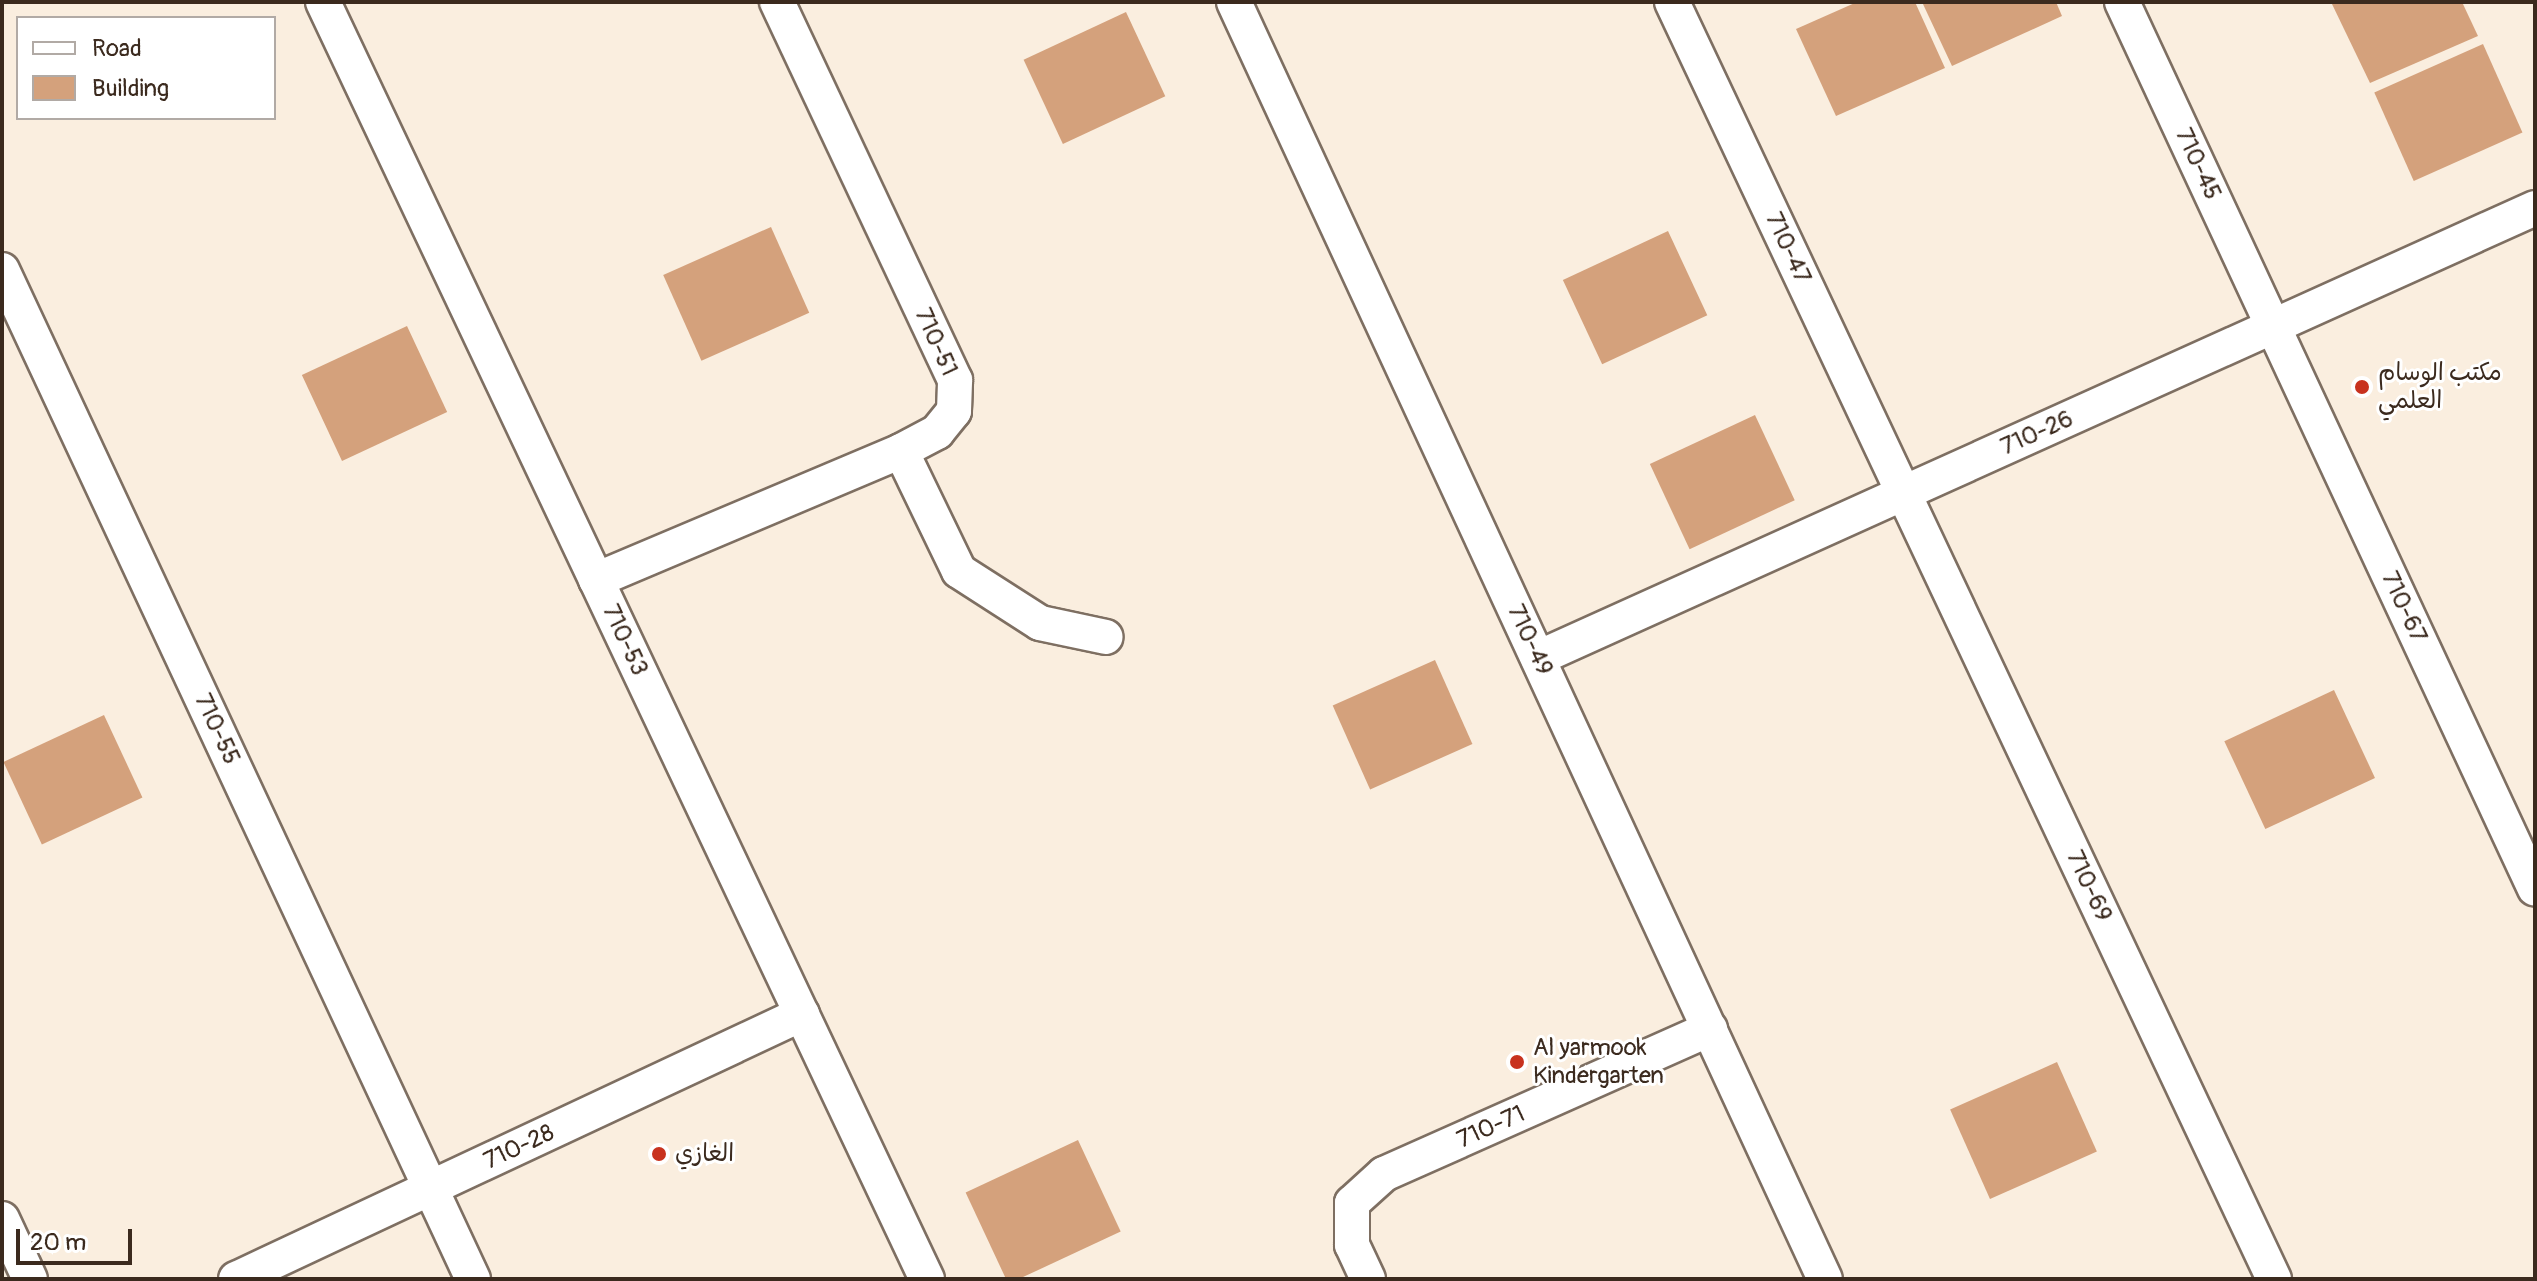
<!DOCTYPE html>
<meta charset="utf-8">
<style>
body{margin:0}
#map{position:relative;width:2537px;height:1281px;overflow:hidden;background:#faeedf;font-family:Pangolin,"Playpen Sans Arabic",sans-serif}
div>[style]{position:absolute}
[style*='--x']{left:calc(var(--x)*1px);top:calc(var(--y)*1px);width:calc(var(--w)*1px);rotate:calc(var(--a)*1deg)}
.building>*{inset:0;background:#d4a17c;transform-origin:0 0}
.roads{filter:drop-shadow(2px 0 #7e6f62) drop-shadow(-2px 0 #7e6f62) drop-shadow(0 2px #7e6f62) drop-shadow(0 -2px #7e6f62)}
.street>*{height:34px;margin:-17px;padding:0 17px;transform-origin:17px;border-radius:17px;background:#fff}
.dots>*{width:22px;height:22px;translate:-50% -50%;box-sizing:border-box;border:4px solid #fff;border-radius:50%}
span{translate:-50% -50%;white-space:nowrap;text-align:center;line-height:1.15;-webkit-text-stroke:6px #fff;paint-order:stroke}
.street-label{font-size:24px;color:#3b2a1e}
.poi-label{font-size:24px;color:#3b2a1e}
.left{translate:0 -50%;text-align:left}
.frame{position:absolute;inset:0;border:4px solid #3b2a1e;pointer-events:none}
.legend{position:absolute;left:16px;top:16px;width:260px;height:104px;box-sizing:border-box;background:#fff;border:2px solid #b1aaa5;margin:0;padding:10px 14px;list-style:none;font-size:24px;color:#3b2a1e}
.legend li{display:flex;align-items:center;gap:16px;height:40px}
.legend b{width:40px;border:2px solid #b1aaa5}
.scale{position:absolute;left:16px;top:1229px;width:116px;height:36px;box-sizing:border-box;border:4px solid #3b2a1e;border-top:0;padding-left:10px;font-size:24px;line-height:28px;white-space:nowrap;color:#3b2a1e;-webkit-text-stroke:6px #fff;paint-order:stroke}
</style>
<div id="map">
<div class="building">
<div style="clip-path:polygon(1857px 2px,1915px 2px,1945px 68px,1836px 116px,1796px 29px)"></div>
<div style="clip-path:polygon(1922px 2px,2056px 2px,2062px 16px,1952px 66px)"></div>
<div style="clip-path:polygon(2331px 2px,2462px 2px,2478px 36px,2370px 83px)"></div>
<div style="left:1126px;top:12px;width:93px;height:113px;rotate:65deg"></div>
<div style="left:2483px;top:44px;width:97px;height:119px;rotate:66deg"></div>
<div style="left:771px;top:227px;width:94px;height:118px;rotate:66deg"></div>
<div style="left:1668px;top:231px;width:93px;height:116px;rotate:65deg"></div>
<div style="left:407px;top:326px;width:95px;height:116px;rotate:65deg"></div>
<div style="left:1755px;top:415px;width:94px;height:116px;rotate:65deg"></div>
<div style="left:1435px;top:660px;width:92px;height:112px;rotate:66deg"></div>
<div style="left:2334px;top:690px;width:97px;height:121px;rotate:65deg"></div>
<div style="left:104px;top:715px;width:91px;height:111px;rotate:65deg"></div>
<div style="left:2057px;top:1062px;width:98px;height:117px;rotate:66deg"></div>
<div style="left:1078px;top:1140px;width:101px;height:124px;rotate:65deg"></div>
</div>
<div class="roads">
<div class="street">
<div style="--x:323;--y:2;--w:1413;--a:64.69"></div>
<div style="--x:1234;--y:2;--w:1407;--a:65.17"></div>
<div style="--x:1672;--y:2;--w:1412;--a:64.76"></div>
<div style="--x:2122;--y:2;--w:978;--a:65.03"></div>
<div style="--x:2;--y:270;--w:1114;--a:64.98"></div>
<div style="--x:901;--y:451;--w:133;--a:64.2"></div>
<div style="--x:959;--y:571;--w:96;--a:32.7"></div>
<div style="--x:1040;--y:623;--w:67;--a:12"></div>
<div style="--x:596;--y:580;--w:331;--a:-22.9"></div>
<div style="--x:901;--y:451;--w:41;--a:-27.8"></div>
<div style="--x:937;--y:432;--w:27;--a:-51"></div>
<div style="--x:954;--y:411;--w:31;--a:-88"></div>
<div style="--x:955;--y:380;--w:418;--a:-115.2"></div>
<div style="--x:1538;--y:658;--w:1094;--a:-24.29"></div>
<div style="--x:2;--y:1219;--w:66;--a:65"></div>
<div style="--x:236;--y:1279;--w:625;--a:-25.09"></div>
<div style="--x:1368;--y:1279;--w:38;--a:-115"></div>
<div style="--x:1352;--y:1245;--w:42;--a:-90"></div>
<div style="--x:1352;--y:1203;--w:43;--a:-42.2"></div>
<div style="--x:1384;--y:1174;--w:357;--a:-24"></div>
</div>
</div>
<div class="dots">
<div style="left:2362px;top:387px;background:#c8321e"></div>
<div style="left:1517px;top:1062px;background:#c8321e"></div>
<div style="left:659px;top:1154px;background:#c8321e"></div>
</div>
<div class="street-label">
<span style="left:2198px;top:164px;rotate:65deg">710-45</span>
<span style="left:1788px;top:248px;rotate:65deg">710-47</span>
<span style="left:936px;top:342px;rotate:66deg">710-51</span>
<span style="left:2037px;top:433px;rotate:-24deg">710-26</span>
<span style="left:2404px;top:607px;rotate:65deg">710-67</span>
<span style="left:625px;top:640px;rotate:65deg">710-53</span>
<span style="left:1530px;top:640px;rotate:65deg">710-49</span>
<span style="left:217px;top:729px;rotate:65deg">710-55</span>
<span style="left:2089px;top:886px;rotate:65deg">710-69</span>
<span style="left:1491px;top:1127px;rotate:-24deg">710-71</span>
<span style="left:519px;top:1147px;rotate:-25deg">710-28</span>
</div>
<div class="poi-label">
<span class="left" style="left:2378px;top:387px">مكتب الوسام<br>العلمي</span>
<span class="left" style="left:1533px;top:1062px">Al yarmook<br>Kindergarten</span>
<span class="left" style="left:675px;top:1154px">الغازي</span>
</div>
<div class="frame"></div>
<ul class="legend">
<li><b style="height:10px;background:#fff"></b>Road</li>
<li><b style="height:22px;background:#d4a17c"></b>Building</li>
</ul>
<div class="scale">20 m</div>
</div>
